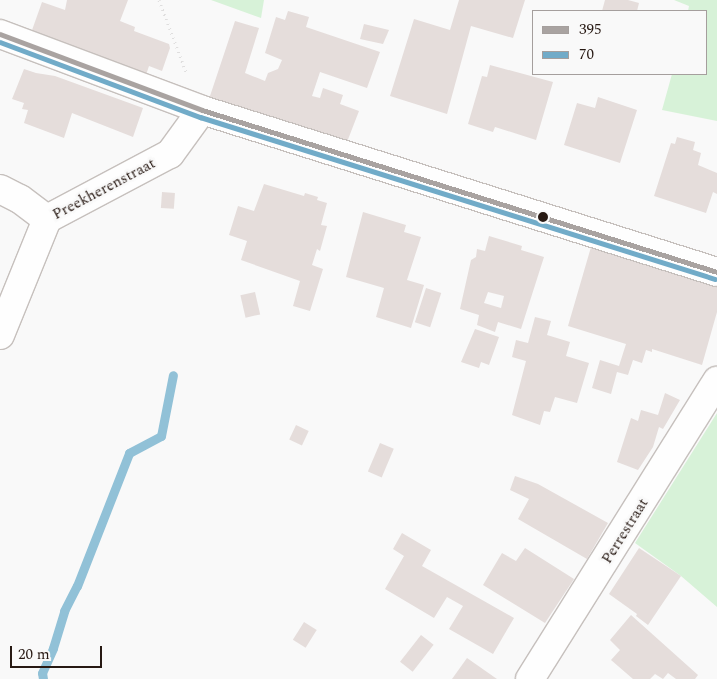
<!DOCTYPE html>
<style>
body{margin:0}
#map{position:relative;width:717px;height:679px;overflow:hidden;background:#f9f9f9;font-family:Spectral,serif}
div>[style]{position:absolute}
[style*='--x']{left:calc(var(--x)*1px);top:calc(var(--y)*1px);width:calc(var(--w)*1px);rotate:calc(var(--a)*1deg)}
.green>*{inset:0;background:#d7f2d8}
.stream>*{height:9px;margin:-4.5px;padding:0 4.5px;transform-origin:4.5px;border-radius:4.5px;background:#91c1d7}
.building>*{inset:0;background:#e5dddb;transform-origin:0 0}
.path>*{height:3px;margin-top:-1.5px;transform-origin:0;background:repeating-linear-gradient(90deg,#dfdede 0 1px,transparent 0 5px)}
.roads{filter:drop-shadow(1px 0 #c6c0bd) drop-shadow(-1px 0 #c6c0bd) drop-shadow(0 1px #c6c0bd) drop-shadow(0 -1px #c6c0bd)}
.minor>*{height:28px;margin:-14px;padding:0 14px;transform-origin:14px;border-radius:14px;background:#fefefe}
.bus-1>*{height:5px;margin:-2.5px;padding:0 2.5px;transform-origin:2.5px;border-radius:2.5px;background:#a9a3a1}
.bus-2>*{height:5px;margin:-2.5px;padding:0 2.5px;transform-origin:2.5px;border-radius:2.5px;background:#71abc8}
.dots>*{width:14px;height:14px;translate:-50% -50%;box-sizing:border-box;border:2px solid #f9f9f9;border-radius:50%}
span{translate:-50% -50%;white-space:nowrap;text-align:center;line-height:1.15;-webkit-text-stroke:5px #f9f9f9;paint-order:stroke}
.street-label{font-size:15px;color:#271913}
.legend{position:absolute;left:532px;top:10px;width:175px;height:65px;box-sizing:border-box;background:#f9f9f9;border:1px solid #a59f9d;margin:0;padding:6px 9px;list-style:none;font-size:15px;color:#271913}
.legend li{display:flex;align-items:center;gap:10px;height:25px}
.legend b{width:25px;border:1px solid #a59f9d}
.scale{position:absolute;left:10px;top:646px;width:92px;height:22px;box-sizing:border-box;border:2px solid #271913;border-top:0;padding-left:6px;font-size:15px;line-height:18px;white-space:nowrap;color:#271913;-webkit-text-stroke:4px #f9f9f9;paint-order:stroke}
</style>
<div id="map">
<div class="green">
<div style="clip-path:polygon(211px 0,264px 0,261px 18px)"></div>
<div style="clip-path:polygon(674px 0,717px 0,717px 121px,662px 110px,672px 74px,706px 74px,706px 11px,688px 11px,689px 6px)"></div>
<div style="clip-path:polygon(717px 413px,717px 607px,681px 576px,635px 543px)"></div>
</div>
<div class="stream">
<div style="--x:43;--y:679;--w:6;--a:-99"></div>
<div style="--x:42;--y:673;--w:27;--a:-66"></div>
<div style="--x:53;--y:648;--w:39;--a:-73"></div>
<div style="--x:64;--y:611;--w:28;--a:-63"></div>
<div style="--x:77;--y:586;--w:143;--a:-68.6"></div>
<div style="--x:129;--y:453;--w:36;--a:-28"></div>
<div style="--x:161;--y:436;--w:62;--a:-78.9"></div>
</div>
<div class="building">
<div style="clip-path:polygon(67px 0,128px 0,120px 21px,135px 27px,134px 31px,169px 44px,170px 48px,162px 71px,149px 66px,146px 75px,31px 33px,42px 2px,65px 10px)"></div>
<div style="clip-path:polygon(459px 0,525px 0,513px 38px,471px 26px,447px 114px,390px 96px,414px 19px,450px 30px)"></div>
<div style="clip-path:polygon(605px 0,628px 0,639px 3px,637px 11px,602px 11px)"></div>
<div style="clip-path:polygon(288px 11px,309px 17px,306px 27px,380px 52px,367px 88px,320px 72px,312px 96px,320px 98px,323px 88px,343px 95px,340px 104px,359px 111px,347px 142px,209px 99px,235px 21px,259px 28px,245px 73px,265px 81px,268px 73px,278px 69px,282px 60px,265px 53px,276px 17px,285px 20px)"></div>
<div style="clip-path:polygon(364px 24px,389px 30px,383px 44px,360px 39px)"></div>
<div style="clip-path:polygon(490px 65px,553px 82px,536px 140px,495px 127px,493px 132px,468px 124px,482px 76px,487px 77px)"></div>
<div style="clip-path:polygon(24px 69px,36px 73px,55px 76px,143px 108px,133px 137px,72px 113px,64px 138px,24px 123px,28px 110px,22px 109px,24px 103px,12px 99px)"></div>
<div style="clip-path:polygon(598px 97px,637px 110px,620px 163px,564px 145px,577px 103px,595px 108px)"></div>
<div style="clip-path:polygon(677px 137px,695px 142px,693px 150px,701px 153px,698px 165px,717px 173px,717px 194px,713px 192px,706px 213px,654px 196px,671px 143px,675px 144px)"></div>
<div style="clip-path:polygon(264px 184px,304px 196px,305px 193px,318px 197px,317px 200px,327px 203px,321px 225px,327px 226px,320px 251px,317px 249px,312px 265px,323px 269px,310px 311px,293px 306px,300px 281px,241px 260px,247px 241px,229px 235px,238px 206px,254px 211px)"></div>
<div style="left:162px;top:192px;width:13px;height:16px;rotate:4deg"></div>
<div style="clip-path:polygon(363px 212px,406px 225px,404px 232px,421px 237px,407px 280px,424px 285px,411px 328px,376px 317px,384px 288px,346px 277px)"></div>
<div style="clip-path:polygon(evenodd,489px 236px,522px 246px,521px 250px,544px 257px,521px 329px,498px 322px,495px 332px,477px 325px,479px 315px,460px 309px,471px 260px,476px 257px,477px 249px,485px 251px,489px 236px,488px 292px,504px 296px,501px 308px,484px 303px,488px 292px)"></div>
<div style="clip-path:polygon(591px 247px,717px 286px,717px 312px,702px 365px,652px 349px,652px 352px,646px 350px,642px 363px,633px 360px,628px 375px,617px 372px,611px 394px,592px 388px,600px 360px,619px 366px,626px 344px,568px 326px)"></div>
<div style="left:426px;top:288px;width:16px;height:36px;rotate:18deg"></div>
<div style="left:255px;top:292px;width:23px;height:15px;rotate:77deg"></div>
<div style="clip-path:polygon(535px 317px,551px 321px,547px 335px,570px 342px,566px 356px,589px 363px,577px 403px,555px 397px,550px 412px,544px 411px,540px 425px,512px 415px,526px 361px,512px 357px,516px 340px,528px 343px)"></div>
<div style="clip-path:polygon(475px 329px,499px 337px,489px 365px,481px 362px,479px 368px,461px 362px)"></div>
<div style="clip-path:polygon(665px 393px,680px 400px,663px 429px,659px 427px,653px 447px,638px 470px,617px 462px,631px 418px,638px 421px,641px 410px,658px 415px)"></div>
<div style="left:296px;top:425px;width:14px;height:16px;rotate:25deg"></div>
<div style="left:380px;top:443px;width:15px;height:31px;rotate:23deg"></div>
<div style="clip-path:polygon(515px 476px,538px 484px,608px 523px,587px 559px,518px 519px,529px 499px,510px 490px)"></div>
<div style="clip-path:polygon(402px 533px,431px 550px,422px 566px,514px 618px,493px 654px,449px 629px,463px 606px,447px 597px,434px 618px,385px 589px,404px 556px,393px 549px)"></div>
<div style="clip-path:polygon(525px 548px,574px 579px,545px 623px,483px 585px,502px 553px,516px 561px)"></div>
<div style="clip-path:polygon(639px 548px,681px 576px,648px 625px,636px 616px,637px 614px,609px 594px)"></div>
<div style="clip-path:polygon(631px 615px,698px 675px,695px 679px,676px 679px,668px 673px,663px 679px,655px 674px,650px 679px,633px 679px,611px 660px,620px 650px,610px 640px)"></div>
<div style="left:304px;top:622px;width:15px;height:21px;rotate:32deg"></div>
<div style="left:421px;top:635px;width:16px;height:34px;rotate:38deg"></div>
<div style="clip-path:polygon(467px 658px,497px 679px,452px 679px)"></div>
</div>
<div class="path">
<div style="--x:159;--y:0;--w:77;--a:69.4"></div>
</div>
<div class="roads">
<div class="minor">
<div style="--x:0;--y:34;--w:216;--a:20.6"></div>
<div style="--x:202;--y:110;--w:540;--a:17.46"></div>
<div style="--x:0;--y:189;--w:22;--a:27"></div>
<div style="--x:20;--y:199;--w:34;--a:37"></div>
<div style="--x:0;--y:335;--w:125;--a:-67.9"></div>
<div style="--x:47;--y:219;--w:139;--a:-27.9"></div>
<div style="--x:170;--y:154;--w:54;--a:-54"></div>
<div style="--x:530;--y:679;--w:352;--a:-57.9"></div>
</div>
</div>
<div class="bus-1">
<div style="--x:0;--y:34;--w:216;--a:20.6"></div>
<div style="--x:202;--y:110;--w:540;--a:17.46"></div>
</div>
<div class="bus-2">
<div style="--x:0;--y:42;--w:214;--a:20.6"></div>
<div style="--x:200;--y:117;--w:540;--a:17.46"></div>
</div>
<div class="dots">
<div style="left:543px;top:217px;background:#271913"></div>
</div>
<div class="street-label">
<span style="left:104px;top:189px;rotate:-28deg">Preekherenstraat</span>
<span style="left:625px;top:531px;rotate:-58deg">Perrestraat</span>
</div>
<ul class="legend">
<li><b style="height:6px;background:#a9a3a1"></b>395</li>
<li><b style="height:6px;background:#71abc8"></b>70</li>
</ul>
<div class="scale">20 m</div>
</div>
